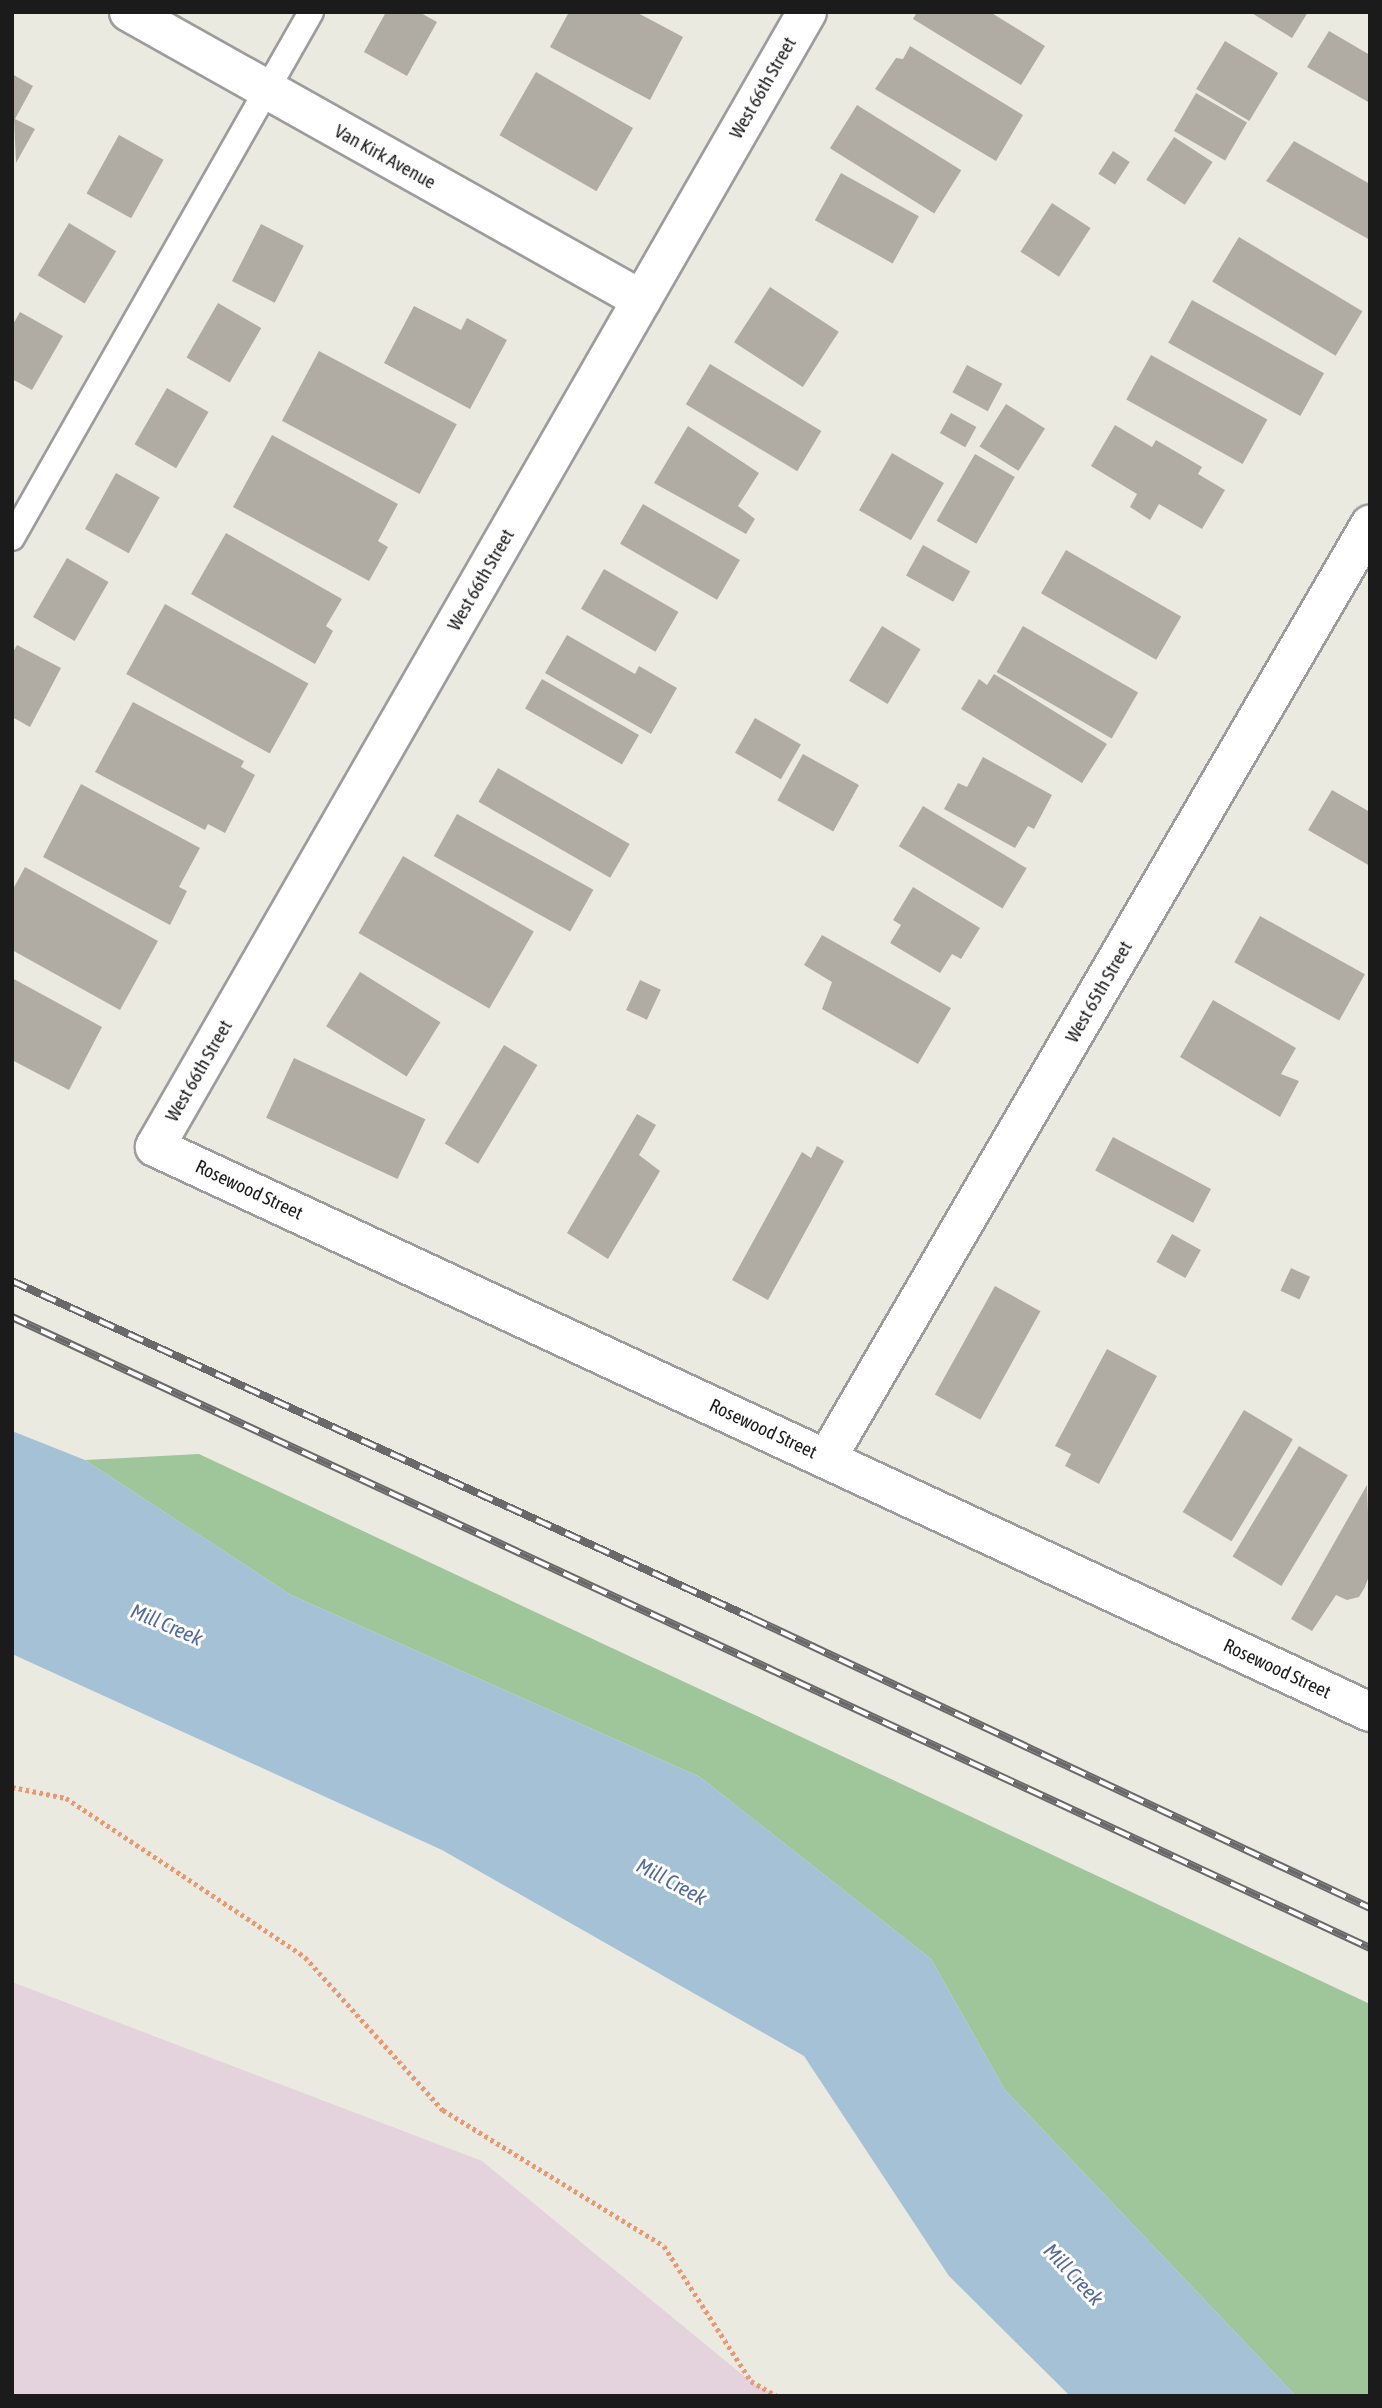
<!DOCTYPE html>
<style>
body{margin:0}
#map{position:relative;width:1382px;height:2408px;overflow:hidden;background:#ebeae1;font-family:"Asap Condensed",sans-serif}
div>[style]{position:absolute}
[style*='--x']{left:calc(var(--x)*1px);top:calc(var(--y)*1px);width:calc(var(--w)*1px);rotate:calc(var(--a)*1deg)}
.industrial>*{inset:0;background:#e4d3dd}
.forest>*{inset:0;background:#9ec69a}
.water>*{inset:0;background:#a5c1d5}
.building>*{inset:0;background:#b0aca4;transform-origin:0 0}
.path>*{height:4.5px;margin-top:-2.25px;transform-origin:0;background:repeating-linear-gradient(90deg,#ea9773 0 3.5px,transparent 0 7px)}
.roads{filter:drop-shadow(2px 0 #9c9c9c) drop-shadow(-2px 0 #9c9c9c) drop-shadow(0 2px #9c9c9c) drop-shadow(0 -2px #9c9c9c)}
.lane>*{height:24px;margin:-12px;padding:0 12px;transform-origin:12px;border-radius:12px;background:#fff}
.street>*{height:38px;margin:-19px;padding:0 19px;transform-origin:19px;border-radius:19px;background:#fff}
.rail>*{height:8px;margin-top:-4px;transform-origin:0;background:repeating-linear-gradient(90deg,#fff 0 16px,#696969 0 32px);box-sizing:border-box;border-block:2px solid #696969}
span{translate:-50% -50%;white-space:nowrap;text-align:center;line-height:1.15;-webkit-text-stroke:6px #fff;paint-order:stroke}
.street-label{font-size:19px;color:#1b1b1b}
.water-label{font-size:21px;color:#52699f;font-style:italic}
.frame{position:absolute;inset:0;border:14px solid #1b1b1b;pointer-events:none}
</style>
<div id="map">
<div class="industrial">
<div style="clip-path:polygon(12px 1982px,482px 2161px,750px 2381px,777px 2396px,12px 2396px)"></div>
</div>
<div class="forest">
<div style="clip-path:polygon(199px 1454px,1370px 2004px,1370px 2396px,1296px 2396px,1005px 2090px,931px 1959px,700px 1777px,291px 1595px,85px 1460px)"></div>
</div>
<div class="water">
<div style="clip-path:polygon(12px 1431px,85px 1460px,291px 1595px,700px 1777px,931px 1959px,1005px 2090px,1296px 2396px,1070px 2396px,949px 2276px,804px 2056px,442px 1850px,12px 1654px)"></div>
</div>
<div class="building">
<div style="clip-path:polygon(386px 12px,419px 12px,437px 22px,407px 76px,364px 52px)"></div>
<div style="clip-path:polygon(569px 12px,636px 12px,683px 37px,650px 100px,550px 47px)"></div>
<div style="clip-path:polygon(917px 12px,990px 12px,1045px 46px,1021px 85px,913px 19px)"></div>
<div style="clip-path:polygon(1250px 12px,1308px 12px,1292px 38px)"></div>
<div style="clip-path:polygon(1329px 31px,1370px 55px,1370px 103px,1307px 67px)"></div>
<div style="left:1225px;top:41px;width:62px;height:56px;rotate:31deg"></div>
<div style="clip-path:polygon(910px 46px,1023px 115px,996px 161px,875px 89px,896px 58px,903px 59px)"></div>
<div style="left:536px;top:72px;width:112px;height:73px;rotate:30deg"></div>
<div style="clip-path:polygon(12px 74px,33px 86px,15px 119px,35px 129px,16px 163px)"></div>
<div style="left:1196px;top:93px;width:59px;height:44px;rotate:30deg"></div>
<div style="left:857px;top:105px;width:123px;height:51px;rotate:32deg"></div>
<div style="left:119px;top:135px;width:51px;height:67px;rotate:29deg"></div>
<div style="left:1174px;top:137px;width:46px;height:51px;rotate:33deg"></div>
<div style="clip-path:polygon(1294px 141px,1370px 184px,1370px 240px,1266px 181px)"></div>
<div style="left:1113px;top:151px;width:20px;height:27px;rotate:33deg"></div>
<div style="left:841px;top:173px;width:89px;height:54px;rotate:29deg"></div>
<div style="left:1052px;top:203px;width:46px;height:58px;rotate:33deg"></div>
<div style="left:69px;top:223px;width:55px;height:61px;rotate:31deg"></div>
<div style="left:261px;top:224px;width:48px;height:64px;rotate:27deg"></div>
<div style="left:1239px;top:237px;width:144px;height:52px;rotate:31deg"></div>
<div style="left:770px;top:287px;width:82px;height:66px;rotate:33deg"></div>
<div style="left:1192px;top:300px;width:151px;height:49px;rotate:29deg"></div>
<div style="left:218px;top:303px;width:50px;height:63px;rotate:30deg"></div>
<div style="clip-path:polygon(414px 306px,461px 330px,467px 318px,507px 340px,470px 409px,384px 363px)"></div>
<div style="clip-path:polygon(20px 312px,63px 336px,32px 390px,12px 379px,12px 326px)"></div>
<div style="left:319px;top:351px;width:156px;height:79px;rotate:28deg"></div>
<div style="left:1151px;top:355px;width:133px;height:51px;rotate:29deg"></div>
<div style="left:710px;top:364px;width:130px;height:47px;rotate:31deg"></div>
<div style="left:967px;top:365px;width:40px;height:31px;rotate:28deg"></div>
<div style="left:167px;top:388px;width:48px;height:65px;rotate:30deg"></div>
<div style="left:1006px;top:404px;width:46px;height:50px;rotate:32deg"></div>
<div style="left:951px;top:413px;width:29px;height:23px;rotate:29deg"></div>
<div style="clip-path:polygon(1115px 425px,1152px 447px,1156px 440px,1202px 467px,1198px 474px,1225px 490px,1202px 529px,1159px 504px,1150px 520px,1130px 507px,1137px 494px,1091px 466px)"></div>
<div style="clip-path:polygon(688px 426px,759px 473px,738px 506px,755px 519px,746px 534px,654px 483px)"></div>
<div style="clip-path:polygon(272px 435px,398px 504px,378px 541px,388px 547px,369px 581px,233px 507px)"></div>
<div style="left:892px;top:453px;width:60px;height:66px;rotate:30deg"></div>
<div style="left:975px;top:454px;width:46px;height:77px;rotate:30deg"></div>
<div style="left:116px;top:473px;width:50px;height:64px;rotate:29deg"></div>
<div style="left:643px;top:504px;width:112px;height:46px;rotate:30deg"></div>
<div style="clip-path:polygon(226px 533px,342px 599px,326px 626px,333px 631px,315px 664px,191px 594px)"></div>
<div style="left:923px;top:545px;width:54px;height:35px;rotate:29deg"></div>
<div style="left:1066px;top:550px;width:133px;height:50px;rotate:30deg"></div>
<div style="left:67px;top:558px;width:48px;height:68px;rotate:30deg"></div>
<div style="left:604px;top:569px;width:86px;height:46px;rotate:30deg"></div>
<div style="left:165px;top:604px;width:164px;height:80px;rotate:29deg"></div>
<div style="left:882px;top:626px;width:45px;height:64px;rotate:31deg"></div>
<div style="left:1023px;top:626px;width:133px;height:53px;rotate:30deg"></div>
<div style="clip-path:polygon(567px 635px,635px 674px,639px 666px,677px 688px,651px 734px,545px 673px)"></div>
<div style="clip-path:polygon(17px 645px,61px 668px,30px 727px,12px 717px,12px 654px)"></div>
<div style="clip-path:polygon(994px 674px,1107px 744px,1082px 783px,961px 709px,979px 679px,987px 685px)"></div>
<div style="left:542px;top:679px;width:112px;height:34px;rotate:30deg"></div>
<div style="clip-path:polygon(133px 702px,244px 761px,241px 767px,255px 775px,225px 833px,208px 824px,205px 830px,95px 772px)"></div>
<div style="left:755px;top:718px;width:53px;height:40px;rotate:30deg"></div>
<div style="left:803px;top:754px;width:64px;height:53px;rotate:29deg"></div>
<div style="clip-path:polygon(983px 757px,1052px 795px,1034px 829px,1028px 826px,1015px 848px,944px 809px,958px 783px,967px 787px)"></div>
<div style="left:498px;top:768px;width:152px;height:39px;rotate:30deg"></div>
<div style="clip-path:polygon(81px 784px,200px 848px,179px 887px,187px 891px,170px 925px,43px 857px)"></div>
<div style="clip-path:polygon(1332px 790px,1370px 812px,1370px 866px,1308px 830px)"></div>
<div style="left:923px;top:806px;width:121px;height:47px;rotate:31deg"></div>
<div style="left:457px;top:814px;width:156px;height:48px;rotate:29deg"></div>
<div style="left:403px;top:856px;width:151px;height:89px;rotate:30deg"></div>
<div style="clip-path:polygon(25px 867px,158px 941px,120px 1010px,12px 950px,12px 891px)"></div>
<div style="clip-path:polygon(913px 887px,980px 928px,961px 959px,952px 954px,940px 973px,890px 943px,901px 925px,893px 920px)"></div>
<div style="left:1260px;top:916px;width:120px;height:53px;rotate:29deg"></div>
<div style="clip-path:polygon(822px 935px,951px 1008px,918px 1064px,822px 1009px,832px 982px,804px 965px)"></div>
<div style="left:360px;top:972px;width:95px;height:64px;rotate:32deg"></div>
<div style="clip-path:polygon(12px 978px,102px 1027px,69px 1090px,12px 1060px)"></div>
<div style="left:640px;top:980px;width:23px;height:33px;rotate:25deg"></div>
<div style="clip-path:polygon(1213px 1000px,1296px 1048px,1281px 1074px,1299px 1081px,1280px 1117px,1180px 1057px)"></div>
<div style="left:504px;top:1045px;width:39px;height:115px;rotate:31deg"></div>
<div style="left:294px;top:1058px;width:145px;height:66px;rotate:25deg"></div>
<div style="clip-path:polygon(637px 1114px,656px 1125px,639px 1155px,660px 1171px,608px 1259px,567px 1233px)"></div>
<div style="left:1113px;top:1137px;width:111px;height:38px;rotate:28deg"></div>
<div style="clip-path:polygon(817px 1146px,844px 1161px,768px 1300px,732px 1280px,802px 1152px,811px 1158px)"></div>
<div style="left:1172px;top:1234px;width:33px;height:32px;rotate:29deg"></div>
<div style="left:1291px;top:1268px;width:21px;height:25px;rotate:25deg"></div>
<div style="left:995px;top:1286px;width:52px;height:124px;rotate:29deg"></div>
<div style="clip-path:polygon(1107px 1349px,1157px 1376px,1099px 1484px,1065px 1466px,1071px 1454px,1055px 1446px)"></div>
<div style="left:1244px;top:1410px;width:57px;height:119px;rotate:31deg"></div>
<div style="left:1299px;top:1446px;width:57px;height:129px;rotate:31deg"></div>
<div style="clip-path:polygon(1367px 1485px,1370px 1573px,1365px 1587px,1359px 1597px,1347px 1600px,1336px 1595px,1312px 1631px,1291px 1619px)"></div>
</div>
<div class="path">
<div style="--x:12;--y:1787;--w:55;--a:11.5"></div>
<div style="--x:66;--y:1798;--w:287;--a:33.6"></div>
<div style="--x:305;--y:1957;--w:206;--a:48"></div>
<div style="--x:443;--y:2110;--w:259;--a:31.6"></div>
<div style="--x:664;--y:2246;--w:161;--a:57.2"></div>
<div style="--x:751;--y:2381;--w:30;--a:30"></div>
</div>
<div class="roads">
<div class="lane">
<div style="--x:12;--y:538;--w:605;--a:-60.38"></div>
</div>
<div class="street">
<div style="--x:129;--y:12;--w:588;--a:29.31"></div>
<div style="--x:807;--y:12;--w:1309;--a:119.88"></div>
<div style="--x:155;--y:1147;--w:1340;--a:24.94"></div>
<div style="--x:827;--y:1458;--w:1080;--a:-59.8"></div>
</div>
</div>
<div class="rail">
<div style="--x:12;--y:1281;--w:813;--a:24.48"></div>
<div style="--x:752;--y:1618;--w:683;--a:25.14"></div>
<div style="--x:12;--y:1317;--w:1497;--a:24.92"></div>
</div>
<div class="street-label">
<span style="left:763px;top:88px;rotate:-60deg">West 66th Street</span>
<span style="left:385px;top:157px;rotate:29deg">Van Kirk Avenue</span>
<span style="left:481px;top:580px;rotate:-60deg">West 66th Street</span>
<span style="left:1099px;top:992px;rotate:-60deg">West 65th Street</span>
<span style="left:199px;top:1071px;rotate:-60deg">West 66th Street</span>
<span style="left:249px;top:1190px;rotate:25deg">Rosewood Street</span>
<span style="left:763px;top:1429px;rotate:25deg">Rosewood Street</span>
<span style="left:1277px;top:1669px;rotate:25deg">Rosewood Street</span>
</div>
<div class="water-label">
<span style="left:167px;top:1624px;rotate:23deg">Mill Creek</span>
<span style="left:672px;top:1881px;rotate:28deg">Mill Creek</span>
<span style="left:1074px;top:2274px;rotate:47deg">Mill Creek</span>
</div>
<div class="frame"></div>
</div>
